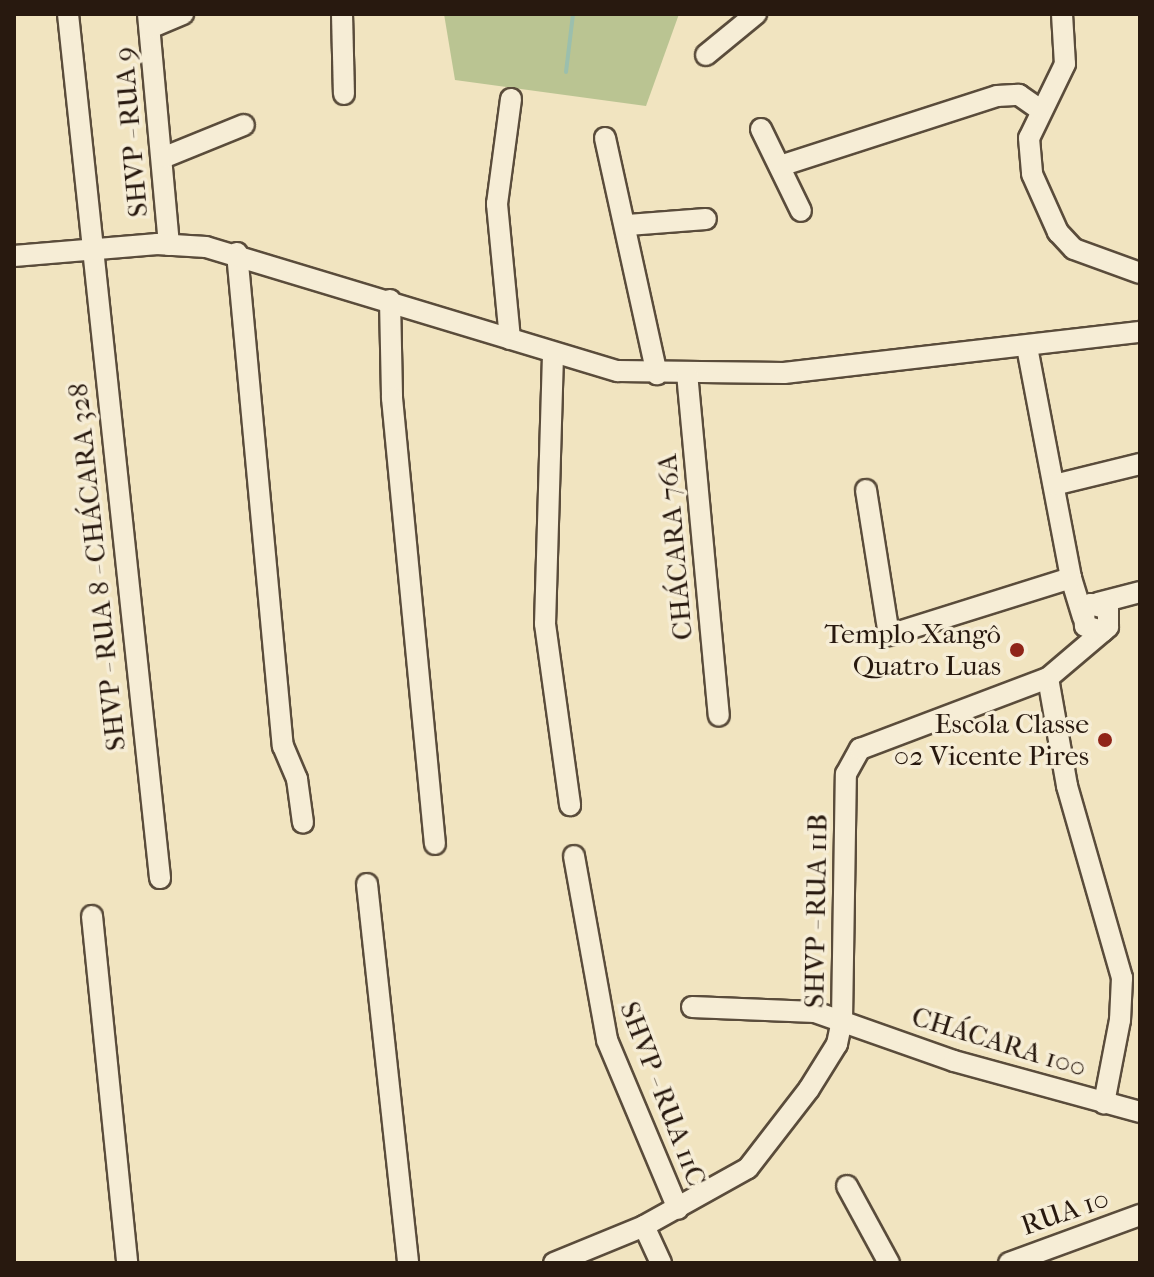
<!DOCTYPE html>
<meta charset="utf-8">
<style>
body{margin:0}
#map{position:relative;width:1154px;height:1277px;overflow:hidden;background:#f1e4c0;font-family:"IM FELL French Canon",serif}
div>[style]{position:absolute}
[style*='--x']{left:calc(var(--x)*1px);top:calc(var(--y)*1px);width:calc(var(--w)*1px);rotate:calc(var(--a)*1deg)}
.green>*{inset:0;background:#bac492}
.stream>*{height:4px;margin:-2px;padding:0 2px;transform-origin:2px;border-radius:2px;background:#9bbfad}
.roads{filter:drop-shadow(2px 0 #5a4c3b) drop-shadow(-2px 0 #5a4c3b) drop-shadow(0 2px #5a4c3b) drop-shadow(0 -2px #5a4c3b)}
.minor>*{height:20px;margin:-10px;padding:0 10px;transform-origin:10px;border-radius:10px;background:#f6edd6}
.dots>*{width:22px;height:22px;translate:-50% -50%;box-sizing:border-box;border:4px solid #f6edd6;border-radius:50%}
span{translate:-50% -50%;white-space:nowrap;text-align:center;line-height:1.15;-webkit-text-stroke:7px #f6edd6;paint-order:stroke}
.street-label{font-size:28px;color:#28190f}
.poi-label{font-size:28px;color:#28190f}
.right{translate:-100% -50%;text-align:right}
.frame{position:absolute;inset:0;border:16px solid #28190f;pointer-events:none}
</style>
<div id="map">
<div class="green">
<div style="clip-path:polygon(444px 14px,679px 14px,646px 106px,455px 80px)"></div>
</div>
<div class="stream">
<div style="--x:566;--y:72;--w:58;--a:-83.1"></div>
</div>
<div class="roads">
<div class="minor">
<div style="--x:68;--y:14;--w:869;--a:83.92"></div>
<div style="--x:148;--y:14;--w:232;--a:84.8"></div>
<div style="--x:342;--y:14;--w:80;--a:88.6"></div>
<div style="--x:1062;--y:14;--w:50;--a:86.6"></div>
<div style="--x:1065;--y:64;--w:82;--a:115.9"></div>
<div style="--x:1029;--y:138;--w:36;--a:85"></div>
<div style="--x:1032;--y:174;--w:64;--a:65.9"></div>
<div style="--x:1058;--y:232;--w:23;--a:47"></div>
<div style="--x:1074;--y:249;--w:70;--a:20"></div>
<div style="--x:150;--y:28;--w:36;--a:-23"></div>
<div style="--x:706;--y:55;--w:65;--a:-39.4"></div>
<div style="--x:761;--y:129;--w:91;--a:64"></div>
<div style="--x:605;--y:138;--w:242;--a:77.6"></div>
<div style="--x:165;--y:157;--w:85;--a:-22.1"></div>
<div style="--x:780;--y:166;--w:228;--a:-17.9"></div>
<div style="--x:997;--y:96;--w:22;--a:-3"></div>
<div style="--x:1019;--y:95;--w:24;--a:35"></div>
<div style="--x:628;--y:225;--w:78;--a:-4.4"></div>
<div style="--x:237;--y:253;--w:495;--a:84.7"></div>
<div style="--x:283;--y:746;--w:36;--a:67"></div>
<div style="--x:297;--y:779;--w:44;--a:82.2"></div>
<div style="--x:14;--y:256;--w:144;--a:-4.8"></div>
<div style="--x:157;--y:244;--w:49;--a:3.5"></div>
<div style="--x:206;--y:247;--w:430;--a:16.8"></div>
<div style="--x:618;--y:371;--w:166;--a:0.7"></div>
<div style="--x:784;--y:373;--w:358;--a:-6.6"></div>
<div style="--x:390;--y:300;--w:98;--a:88.8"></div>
<div style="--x:392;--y:398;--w:448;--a:84.5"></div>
<div style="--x:510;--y:339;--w:136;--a:-95.5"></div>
<div style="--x:497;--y:204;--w:106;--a:-82.4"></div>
<div style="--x:1027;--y:347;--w:235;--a:79.2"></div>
<div style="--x:1071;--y:578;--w:41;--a:72.9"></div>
<div style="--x:553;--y:355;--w:269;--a:91.7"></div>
<div style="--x:545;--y:624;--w:183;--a:82.1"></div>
<div style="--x:687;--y:373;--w:344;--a:84.7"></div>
<div style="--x:1054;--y:485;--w:89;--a:-13.7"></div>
<div style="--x:866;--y:490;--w:147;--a:81"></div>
<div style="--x:889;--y:635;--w:191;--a:-17.4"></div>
<div style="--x:1098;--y:603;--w:43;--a:-14.7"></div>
<div style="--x:1048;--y:678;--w:110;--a:80"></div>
<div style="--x:1067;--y:786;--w:200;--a:74"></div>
<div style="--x:1122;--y:978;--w:42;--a:92.7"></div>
<div style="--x:1120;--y:1020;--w:85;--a:100.9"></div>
<div style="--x:574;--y:856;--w:187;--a:79.8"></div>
<div style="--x:607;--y:1040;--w:183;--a:67.2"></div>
<div style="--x:367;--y:884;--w:381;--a:83.8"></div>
<div style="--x:92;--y:916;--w:349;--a:84.2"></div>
<div style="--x:692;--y:1007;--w:123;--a:2.3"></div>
<div style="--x:815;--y:1012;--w:147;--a:19.4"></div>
<div style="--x:954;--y:1061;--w:193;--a:15.3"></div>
<div style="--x:847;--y:1186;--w:88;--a:61.4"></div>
<div style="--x:644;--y:1226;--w:41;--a:65.3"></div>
<div style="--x:554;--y:1263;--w:97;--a:-22.3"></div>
<div style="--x:644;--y:1226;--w:119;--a:-29.1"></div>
<div style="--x:748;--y:1168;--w:100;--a:-52.3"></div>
<div style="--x:809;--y:1089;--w:53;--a:-58.1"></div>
<div style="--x:837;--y:1044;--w:24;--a:-78"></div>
<div style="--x:842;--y:1021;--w:247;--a:-89.1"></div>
<div style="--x:846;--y:774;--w:29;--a:-61"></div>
<div style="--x:860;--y:749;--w:201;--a:-20.7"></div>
<div style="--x:1048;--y:678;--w:79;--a:-40.4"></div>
<div style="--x:1108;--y:627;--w:18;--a:-90"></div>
<div style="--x:1108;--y:609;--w:18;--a:-164"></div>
<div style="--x:1091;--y:604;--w:11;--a:131"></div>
<div style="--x:1084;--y:612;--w:14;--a:86"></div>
<div style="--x:1085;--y:626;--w:19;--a:16"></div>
<div style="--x:1009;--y:1263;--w:140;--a:-20.1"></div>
</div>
</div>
<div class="dots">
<div style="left:1017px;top:650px;background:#8f2418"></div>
<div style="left:1105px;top:740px;background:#8f2418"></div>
</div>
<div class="street-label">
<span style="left:131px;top:132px;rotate:-95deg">SHVP - RUA 9</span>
<span style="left:675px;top:547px;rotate:-95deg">CHÁCARA 76A</span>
<span style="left:97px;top:567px;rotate:-96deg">SHVP - RUA 8 - CHÁCARA 328</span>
<span style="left:816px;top:911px;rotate:-89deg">SHVP - RUA 11B</span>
<span style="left:999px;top:1042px;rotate:17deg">CHÁCARA 100</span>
<span style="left:663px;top:1094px;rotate:69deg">SHVP - RUA 11C</span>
<span style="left:1065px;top:1212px;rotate:-19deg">RUA 10</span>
</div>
<div class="poi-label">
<span class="right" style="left:1001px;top:650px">Templo Xangô<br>Quatro Luas</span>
<span class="right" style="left:1089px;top:740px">Escola Classe<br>02 Vicente Pires</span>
</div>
<div class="frame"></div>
</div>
